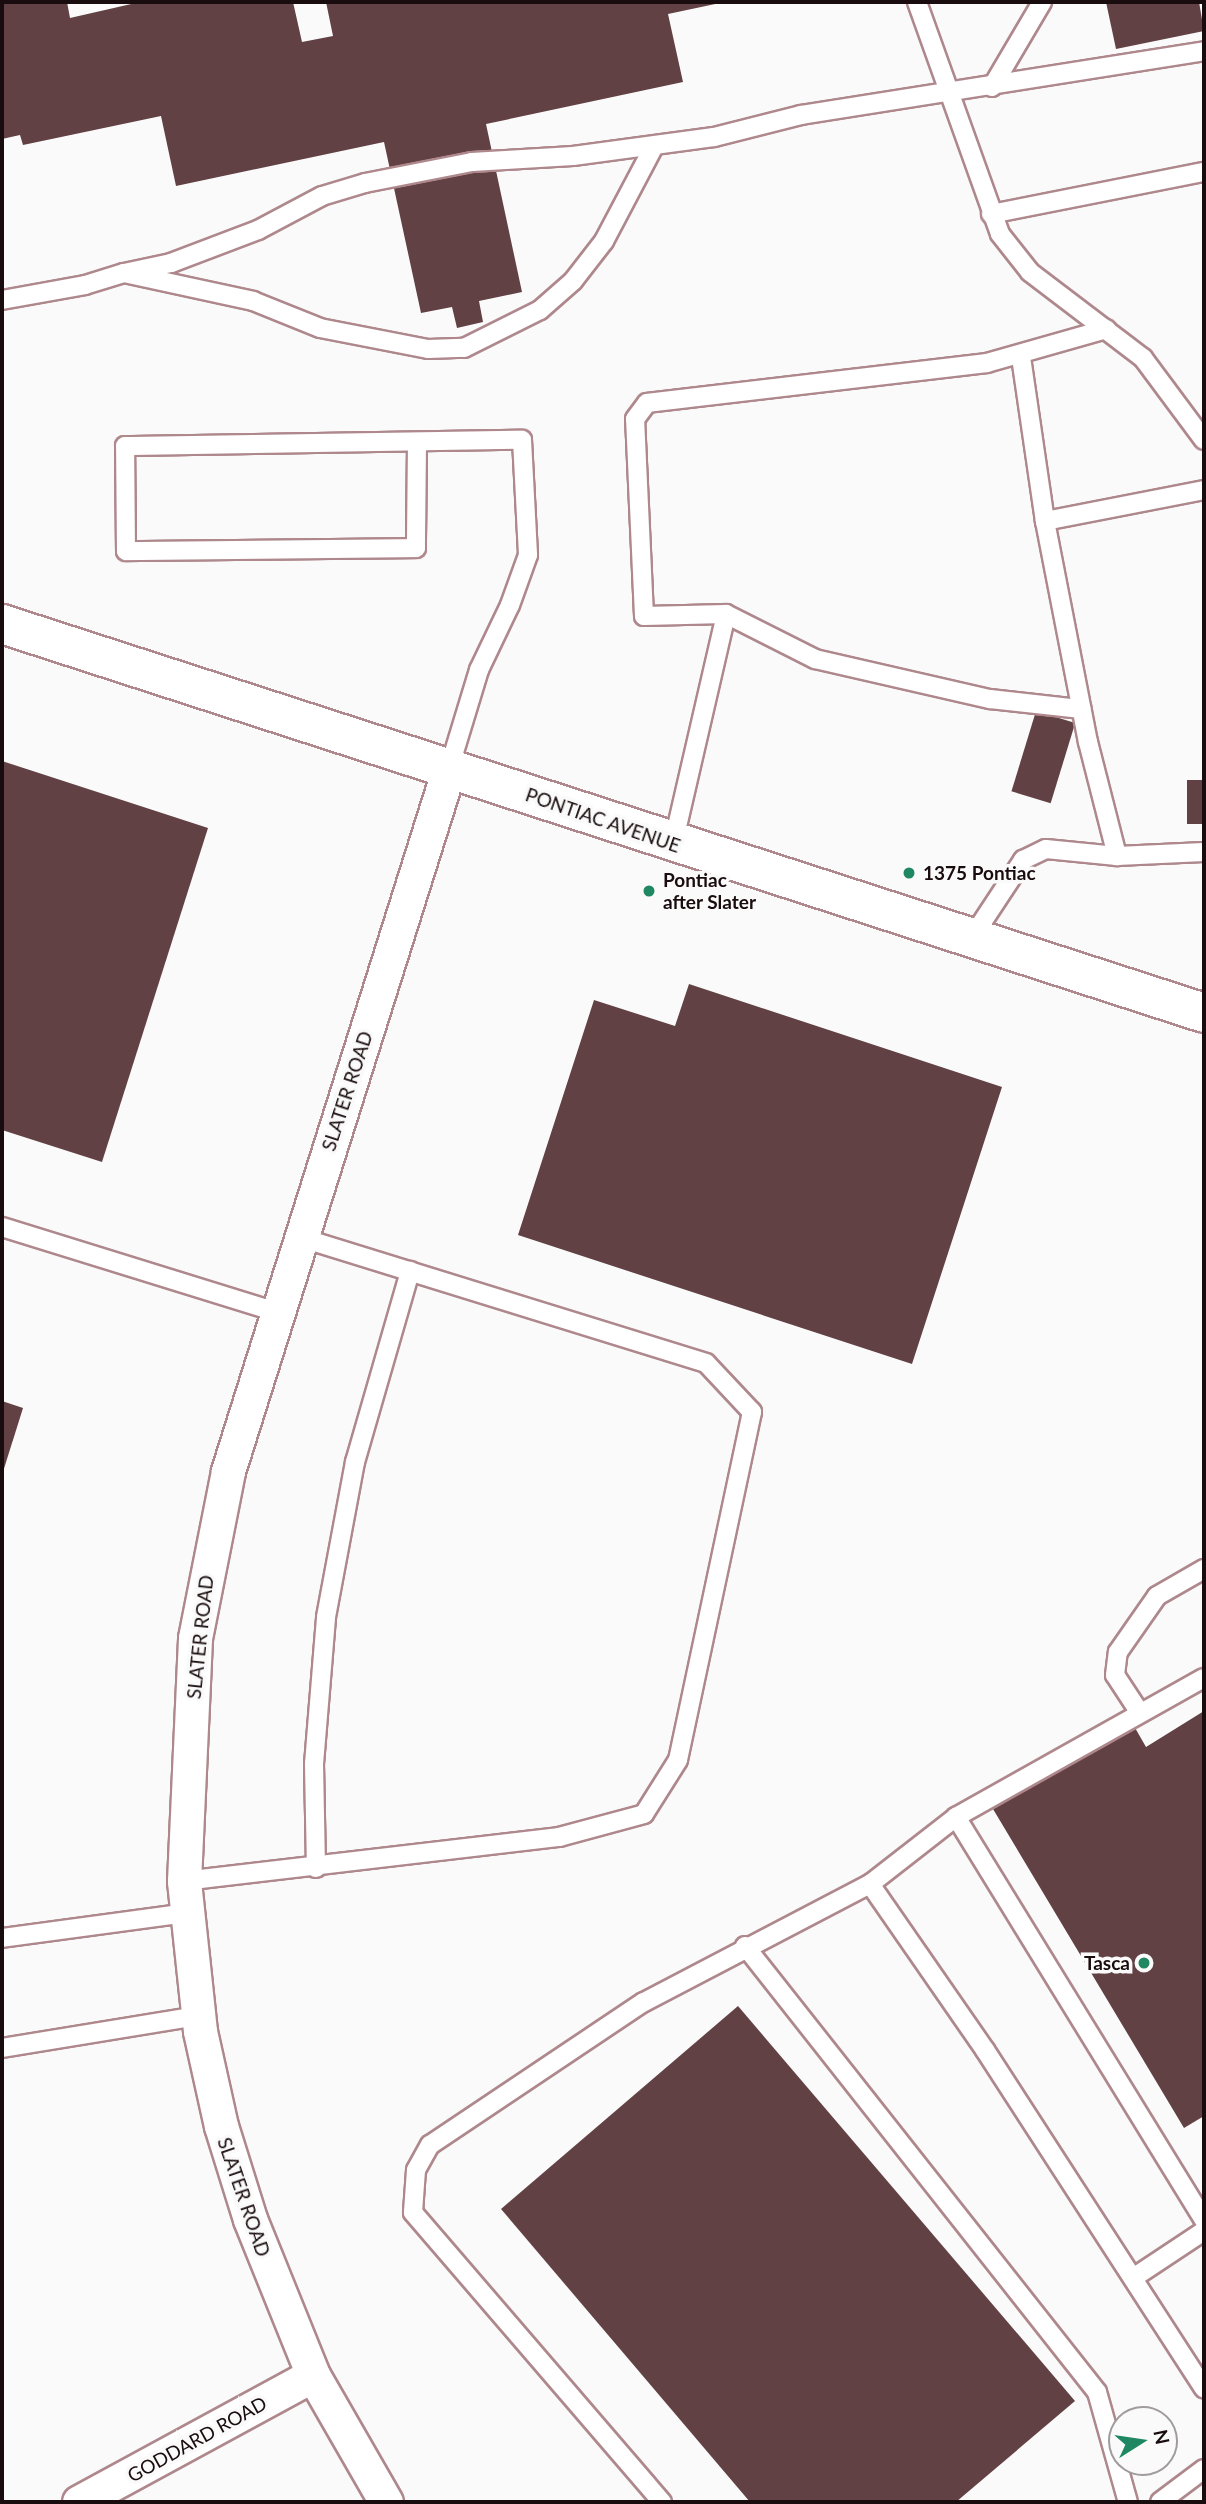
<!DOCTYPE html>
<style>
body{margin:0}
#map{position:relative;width:1206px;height:2504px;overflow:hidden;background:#fafafa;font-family:Lato,sans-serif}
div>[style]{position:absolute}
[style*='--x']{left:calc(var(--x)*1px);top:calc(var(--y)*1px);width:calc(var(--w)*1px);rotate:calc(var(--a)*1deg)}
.building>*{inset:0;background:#624145;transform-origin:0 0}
.roads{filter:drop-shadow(2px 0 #ae888c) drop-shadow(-2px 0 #ae888c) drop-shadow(0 2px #ae888c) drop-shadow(0 -2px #ae888c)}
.lane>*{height:18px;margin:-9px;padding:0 9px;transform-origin:9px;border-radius:9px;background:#fff}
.street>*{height:33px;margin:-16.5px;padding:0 16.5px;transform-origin:16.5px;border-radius:16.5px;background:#fff}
.secondary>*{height:38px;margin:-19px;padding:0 19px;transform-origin:19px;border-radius:19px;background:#fff}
.dots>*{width:19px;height:19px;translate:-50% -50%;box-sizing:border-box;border:4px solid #fafafa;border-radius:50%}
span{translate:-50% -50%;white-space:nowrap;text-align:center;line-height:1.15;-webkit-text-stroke:7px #fafafa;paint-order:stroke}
.street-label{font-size:19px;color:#190c0e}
.poi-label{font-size:19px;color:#190c0e;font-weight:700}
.left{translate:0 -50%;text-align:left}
.right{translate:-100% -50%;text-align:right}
.frame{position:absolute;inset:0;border:4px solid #190c0e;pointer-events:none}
.north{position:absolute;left:1108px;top:2406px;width:70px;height:70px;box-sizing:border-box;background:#fafafa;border:2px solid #a09b9c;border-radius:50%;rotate:78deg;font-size:19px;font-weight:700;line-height:28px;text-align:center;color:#190c0e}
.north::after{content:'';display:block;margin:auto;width:24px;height:32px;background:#208763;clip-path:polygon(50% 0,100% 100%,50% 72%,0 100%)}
</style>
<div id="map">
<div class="building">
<div style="clip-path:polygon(2px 2px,67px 2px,70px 18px,140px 2px,293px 2px,302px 42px,333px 36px,326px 2px,720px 3px,668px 14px,683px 82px,486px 124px,522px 292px,479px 301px,483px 322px,457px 328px,452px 307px,421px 313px,384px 142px,176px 186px,161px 116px,23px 145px,20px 135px,2px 139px)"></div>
<div style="clip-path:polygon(1106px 2px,1199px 2px,1204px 31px,1116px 49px)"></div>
<div style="left:1036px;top:711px;width:41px;height:84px;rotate:17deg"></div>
<div style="clip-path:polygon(2px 761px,208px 828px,102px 1162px,2px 1130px)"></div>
<div style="left:1204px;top:780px;width:44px;height:17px;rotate:90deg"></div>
<div style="clip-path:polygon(689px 984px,1002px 1087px,912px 1364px,518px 1235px,594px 1000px,675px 1026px)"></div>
<div style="clip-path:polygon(2px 1401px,23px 1408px,2px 1475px)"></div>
<div style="clip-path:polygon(1204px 1711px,1204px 2116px,1184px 2128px,993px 1809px,1134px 1726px,1146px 1747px)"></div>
<div style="clip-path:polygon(738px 2006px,1075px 2401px,956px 2502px,750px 2502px,501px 2209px)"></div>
</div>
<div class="roads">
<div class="lane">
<div style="--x:917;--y:2;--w:246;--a:70.3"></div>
<div style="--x:1000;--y:234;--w:48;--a:51.7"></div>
<div style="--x:1030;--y:272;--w:142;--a:37.3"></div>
<div style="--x:1143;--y:358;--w:102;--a:53.4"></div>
<div style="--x:992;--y:87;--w:99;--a:-59.5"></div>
<div style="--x:991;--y:214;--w:217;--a:-11.2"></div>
<div style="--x:124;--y:273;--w:48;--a:-12"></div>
<div style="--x:171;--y:263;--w:93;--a:-20.8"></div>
<div style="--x:258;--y:230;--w:72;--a:-28"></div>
<div style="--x:322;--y:196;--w:45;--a:-16.8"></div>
<div style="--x:365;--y:183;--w:109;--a:-11.1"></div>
<div style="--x:472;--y:162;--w:101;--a:-3.4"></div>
<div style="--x:573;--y:156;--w:142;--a:-7.7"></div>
<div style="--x:714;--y:137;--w:90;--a:-14.2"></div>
<div style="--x:801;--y:115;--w:408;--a:-9"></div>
<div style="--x:2;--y:300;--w:84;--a:-10.2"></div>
<div style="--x:85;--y:285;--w:41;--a:-17.1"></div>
<div style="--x:124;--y:273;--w:132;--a:12.2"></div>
<div style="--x:253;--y:301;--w:72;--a:21.9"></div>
<div style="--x:320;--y:328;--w:110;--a:11"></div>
<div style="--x:428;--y:349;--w:36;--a:-2"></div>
<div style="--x:464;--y:348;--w:85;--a:-26.6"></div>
<div style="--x:540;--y:310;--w:44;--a:-41.3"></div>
<div style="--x:573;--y:281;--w:51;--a:-52.2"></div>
<div style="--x:604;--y:241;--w:107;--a:-62.2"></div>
<div style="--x:1021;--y:357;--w:166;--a:81.7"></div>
<div style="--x:1045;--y:521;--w:225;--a:79"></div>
<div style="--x:1088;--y:742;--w:118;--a:75.7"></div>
<div style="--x:417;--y:444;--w:104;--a:90.6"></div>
<div style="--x:416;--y:548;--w:290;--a:179.4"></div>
<div style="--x:126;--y:551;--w:105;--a:-90.5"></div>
<div style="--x:125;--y:446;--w:397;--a:-0.9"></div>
<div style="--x:522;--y:440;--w:115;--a:87"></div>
<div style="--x:528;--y:555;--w:53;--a:109.8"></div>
<div style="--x:510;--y:605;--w:72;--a:115.5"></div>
<div style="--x:479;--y:670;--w:103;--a:106.9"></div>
<div style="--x:1045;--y:521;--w:162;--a:-11"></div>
<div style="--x:726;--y:614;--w:100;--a:26.8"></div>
<div style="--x:815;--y:659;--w:180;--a:12.9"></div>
<div style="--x:990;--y:699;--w:92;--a:6.3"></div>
<div style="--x:673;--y:844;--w:236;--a:-77"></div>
<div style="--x:726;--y:614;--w:82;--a:178.6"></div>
<div style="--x:644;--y:616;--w:197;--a:-92.6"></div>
<div style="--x:635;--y:419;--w:20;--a:-53"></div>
<div style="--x:647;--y:403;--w:342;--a:-6.7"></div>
<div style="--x:987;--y:363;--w:124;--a:-15.9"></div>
<div style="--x:971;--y:939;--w:95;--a:-56.6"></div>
<div style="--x:1023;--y:860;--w:25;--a:-26"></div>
<div style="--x:1046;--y:849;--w:71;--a:5.6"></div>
<div style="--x:1117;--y:856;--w:87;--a:-2.6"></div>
<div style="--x:2;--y:1227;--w:288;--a:17.2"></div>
<div style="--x:1140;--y:1713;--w:45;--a:-123.3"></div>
<div style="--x:1115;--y:1675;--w:23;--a:-83"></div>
<div style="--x:1118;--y:1652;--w:68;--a:-55.1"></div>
<div style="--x:1157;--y:1596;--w:54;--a:-29.9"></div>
<div style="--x:956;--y:1817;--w:473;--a:58.4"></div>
<div style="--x:316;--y:1868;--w:104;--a:-91.1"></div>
<div style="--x:314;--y:1764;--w:147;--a:-85.3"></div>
<div style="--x:326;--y:1617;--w:158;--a:-79.4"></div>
<div style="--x:355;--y:1462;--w:199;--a:-73.9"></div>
<div style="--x:184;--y:1881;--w:378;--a:-6.7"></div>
<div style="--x:559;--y:1837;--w:88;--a:-15.1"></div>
<div style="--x:644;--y:1814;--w:64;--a:-57.8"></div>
<div style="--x:678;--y:1760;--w:356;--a:-78"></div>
<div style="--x:752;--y:1412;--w:67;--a:-133.2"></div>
<div style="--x:706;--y:1363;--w:426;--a:-162.8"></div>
<div style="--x:870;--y:1884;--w:202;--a:55.3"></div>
<div style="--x:985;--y:2050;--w:403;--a:57.1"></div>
<div style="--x:2;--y:1938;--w:186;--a:-7.7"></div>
<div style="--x:745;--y:1946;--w:568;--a:51.72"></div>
<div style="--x:1097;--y:2392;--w:114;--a:74.3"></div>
<div style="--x:2;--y:2048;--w:199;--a:-9.3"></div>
<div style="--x:1133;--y:2278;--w:85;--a:-33.5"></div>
<div style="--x:662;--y:2502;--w:382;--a:-130.7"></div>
<div style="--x:413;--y:2212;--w:42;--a:-85.9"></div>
<div style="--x:416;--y:2170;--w:29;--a:-61"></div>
<div style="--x:430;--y:2145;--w:257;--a:-33.8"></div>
<div style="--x:644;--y:2002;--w:255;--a:-27.6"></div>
<div style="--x:870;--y:1884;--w:109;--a:-37.9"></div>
<div style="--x:956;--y:1817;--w:284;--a:-29.3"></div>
<div style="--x:1160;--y:2502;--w:55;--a:-36.9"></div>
</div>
<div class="street">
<div style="--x:79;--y:2502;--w:266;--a:-28.5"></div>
<div style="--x:386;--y:2502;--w:146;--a:-119.9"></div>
<div style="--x:313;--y:2375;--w:168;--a:-112"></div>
<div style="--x:250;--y:2219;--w:97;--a:-107.3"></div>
<div style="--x:221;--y:2126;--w:97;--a:-102.5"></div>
<div style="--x:200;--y:2031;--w:151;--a:-96.1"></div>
<div style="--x:184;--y:1881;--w:243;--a:-87.4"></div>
<div style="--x:195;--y:1638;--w:170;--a:-78.8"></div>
<div style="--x:228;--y:1471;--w:736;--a:-72.53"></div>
</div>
<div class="secondary">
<div style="--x:2;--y:624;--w:1263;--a:17.93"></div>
</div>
</div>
<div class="dots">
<div style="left:909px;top:873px;background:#208763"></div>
<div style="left:649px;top:891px;background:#208763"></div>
<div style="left:1144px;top:1963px;background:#208763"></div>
</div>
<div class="street-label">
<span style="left:603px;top:820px;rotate:19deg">PONTIAC AVENUE</span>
<span style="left:347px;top:1091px;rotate:-72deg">SLATER ROAD</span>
<span style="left:200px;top:1637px;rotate:-84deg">SLATER ROAD</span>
<span style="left:244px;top:2197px;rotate:71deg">SLATER ROAD</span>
<span style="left:197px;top:2439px;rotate:-29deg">GODDARD ROAD</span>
</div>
<div class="poi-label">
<span class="left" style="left:923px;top:873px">1375 Pontiac</span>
<span class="left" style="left:663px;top:891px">Pontiac<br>after Slater</span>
<span class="right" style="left:1130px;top:1963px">Tasca</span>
</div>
<div class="frame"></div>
<div class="north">N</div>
</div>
